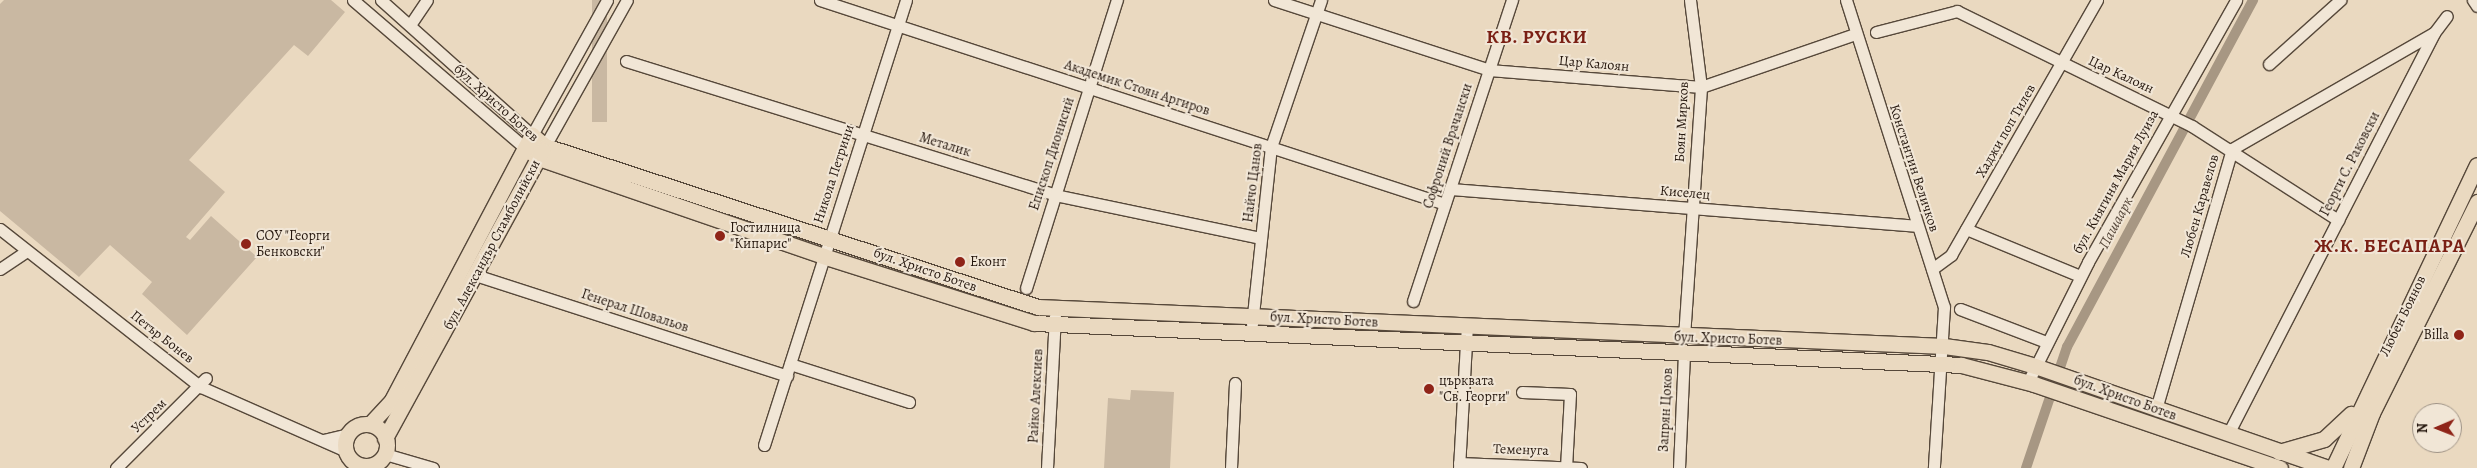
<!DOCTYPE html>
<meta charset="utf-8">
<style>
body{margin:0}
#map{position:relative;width:2477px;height:468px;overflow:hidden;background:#ead9c0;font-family:Alegreya,serif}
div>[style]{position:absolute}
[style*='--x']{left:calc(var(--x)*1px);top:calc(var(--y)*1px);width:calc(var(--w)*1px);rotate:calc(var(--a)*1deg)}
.green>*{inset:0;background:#c9b8a2;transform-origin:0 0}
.canal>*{height:10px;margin:-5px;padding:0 5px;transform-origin:5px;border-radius:5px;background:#a79783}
.roads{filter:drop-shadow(1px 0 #56483a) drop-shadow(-1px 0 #56483a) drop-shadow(0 1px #56483a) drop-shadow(0 -1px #56483a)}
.minor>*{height:11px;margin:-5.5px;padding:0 5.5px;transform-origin:5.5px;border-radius:5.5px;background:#f1e6d6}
.major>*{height:15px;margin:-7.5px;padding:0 7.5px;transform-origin:7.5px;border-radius:7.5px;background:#ead9c0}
.major>.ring{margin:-7.5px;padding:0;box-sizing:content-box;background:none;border:15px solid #ead9c0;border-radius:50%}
.dots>*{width:14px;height:14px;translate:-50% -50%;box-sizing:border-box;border:2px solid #f1e6d6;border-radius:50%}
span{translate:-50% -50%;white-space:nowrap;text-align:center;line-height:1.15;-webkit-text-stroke:4px #f1e6d6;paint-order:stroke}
.street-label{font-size:14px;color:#25170e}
.poi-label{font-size:14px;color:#25170e}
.left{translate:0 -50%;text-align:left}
.right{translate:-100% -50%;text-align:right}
.water-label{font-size:15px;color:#594a3d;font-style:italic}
.district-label{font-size:19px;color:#7a1f14;font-weight:700;letter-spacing:1px}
.north{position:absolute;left:2412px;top:403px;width:50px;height:50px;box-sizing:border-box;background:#f1e6d6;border:1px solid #9f9386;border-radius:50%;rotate:269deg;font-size:14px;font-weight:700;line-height:20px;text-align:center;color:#25170e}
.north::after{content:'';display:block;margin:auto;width:18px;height:22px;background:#8f2418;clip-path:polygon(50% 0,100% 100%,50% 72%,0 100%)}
</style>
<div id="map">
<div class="green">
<div style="clip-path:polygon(4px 0,331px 0,345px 12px,308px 56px,294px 45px,189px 160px,225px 192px,186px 237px,190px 240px,211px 216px,257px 257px,187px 335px,142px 294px,152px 282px,110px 245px,79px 277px,0 211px,0 4px)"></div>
<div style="left:592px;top:0;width:15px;height:122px"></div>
<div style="clip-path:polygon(1131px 390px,1174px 392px,1170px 468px,1104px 468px,1108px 398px,1130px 400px)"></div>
</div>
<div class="canal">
<div style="--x:2026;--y:468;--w:128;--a:-71.3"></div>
<div style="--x:2067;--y:347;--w:394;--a:-61.8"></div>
</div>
<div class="roads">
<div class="minor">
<div style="--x:353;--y:0;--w:227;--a:40.7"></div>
<div style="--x:381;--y:0;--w:203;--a:41.8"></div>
<div style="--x:532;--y:135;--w:154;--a:-60.9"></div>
<div style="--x:820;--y:0;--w:657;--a:18.08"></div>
<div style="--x:1274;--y:0;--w:226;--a:18"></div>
<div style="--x:1489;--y:70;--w:213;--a:4.6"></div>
<div style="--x:1701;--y:87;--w:163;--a:-19"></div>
<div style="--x:1846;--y:0;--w:322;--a:72.3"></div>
<div style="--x:1944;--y:307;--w:161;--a:93.6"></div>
<div style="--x:2473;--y:0;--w:7;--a:56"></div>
<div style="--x:410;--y:25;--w:30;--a:-56"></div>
<div style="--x:1876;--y:32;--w:84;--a:-14.5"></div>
<div style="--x:1957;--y:11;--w:262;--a:26.1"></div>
<div style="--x:2192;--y:126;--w:174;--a:32.8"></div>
<div style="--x:626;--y:61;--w:449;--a:17.3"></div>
<div style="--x:1055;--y:195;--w:210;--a:11.8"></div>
<div style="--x:2269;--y:64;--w:96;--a:-42"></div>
<div style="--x:545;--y:146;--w:167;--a:-60.7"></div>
<div style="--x:1450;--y:189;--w:468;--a:4.5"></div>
<div style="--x:0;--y:229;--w:256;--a:38.2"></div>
<div style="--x:201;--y:387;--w:158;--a:23.8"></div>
<div style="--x:1966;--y:229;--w:123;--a:22.4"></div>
<div style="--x:0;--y:269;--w:32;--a:-34"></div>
<div style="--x:1932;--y:269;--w:24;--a:-36"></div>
<div style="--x:1951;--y:255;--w:294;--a:-60.2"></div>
<div style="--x:475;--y:275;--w:328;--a:17.9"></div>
<div style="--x:1026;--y:288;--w:302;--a:-72.5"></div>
<div style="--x:1413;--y:301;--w:317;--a:-71.8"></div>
<div style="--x:1960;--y:309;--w:92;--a:21"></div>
<div style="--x:1252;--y:324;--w:178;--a:-83.9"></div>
<div style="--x:1271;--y:147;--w:155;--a:-71.2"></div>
<div style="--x:1684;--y:337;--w:251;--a:-86.1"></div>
<div style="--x:1701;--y:87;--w:88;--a:-97.2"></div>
<div style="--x:790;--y:364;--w:125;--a:17.7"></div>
<div style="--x:2028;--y:382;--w:134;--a:-63.4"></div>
<div style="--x:2088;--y:262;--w:301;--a:-60.5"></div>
<div style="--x:1522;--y:392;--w:48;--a:2.4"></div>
<div style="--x:1570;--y:394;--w:74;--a:93.1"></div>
<div style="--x:2156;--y:409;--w:271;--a:-73.7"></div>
<div style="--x:2232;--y:149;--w:233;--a:-29.9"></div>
<div style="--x:2228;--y:434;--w:451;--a:-62.8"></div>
<div style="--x:2434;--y:33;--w:21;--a:-53"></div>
<div style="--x:323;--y:440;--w:26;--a:-13"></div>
<div style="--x:764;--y:445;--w:467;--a:-72.3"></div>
<div style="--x:385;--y:454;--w:50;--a:16.3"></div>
<div style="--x:1459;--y:463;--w:122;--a:2.3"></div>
<div style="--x:116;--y:468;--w:127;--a:-45"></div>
<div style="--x:1047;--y:468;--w:152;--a:-87"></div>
<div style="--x:1231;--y:468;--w:85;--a:-87.3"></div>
<div style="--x:1459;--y:468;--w:141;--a:-86.8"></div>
<div style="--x:1679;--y:468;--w:115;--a:-87.5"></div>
</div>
<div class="major">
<div style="--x:525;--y:148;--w:17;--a:36"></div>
<div style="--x:539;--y:158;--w:300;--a:19"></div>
<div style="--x:823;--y:256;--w:221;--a:17.6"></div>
<div style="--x:1034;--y:323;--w:928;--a:2.59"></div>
<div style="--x:1961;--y:365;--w:75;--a:14.6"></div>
<div style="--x:2034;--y:384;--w:260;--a:18.9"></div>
<div style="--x:370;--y:424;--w:33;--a:-47"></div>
<div style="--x:392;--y:400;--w:300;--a:-62.2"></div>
<div style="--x:532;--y:135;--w:17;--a:40"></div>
<div style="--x:545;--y:146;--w:519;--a:18.09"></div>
<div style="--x:1038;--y:307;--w:907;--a:2.46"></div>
<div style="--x:1944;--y:346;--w:44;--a:7.8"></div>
<div style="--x:1988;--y:352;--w:49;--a:16.6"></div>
<div style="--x:2035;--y:366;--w:310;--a:19.2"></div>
<div class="ring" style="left:345px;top:424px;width:27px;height:27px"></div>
<div style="--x:385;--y:438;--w:328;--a:-61.3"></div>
<div style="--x:2279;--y:452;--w:47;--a:-16.1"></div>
<div style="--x:2324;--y:439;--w:37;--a:-43"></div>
<div style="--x:2333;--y:468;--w:335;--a:-64.6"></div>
<div style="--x:2351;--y:468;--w:59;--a:-69.1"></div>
<div style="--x:2372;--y:413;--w:236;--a:-63.5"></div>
</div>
</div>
<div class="dots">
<div style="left:720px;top:236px;background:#8f2418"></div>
<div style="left:246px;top:244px;background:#8f2418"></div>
<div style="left:960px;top:262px;background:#8f2418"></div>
<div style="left:2459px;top:335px;background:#8f2418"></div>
<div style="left:1429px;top:389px;background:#8f2418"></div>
</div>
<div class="street-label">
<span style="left:1594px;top:64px;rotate:5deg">Цар Калоян</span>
<span style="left:2121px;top:75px;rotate:25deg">Цар Калоян</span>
<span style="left:1137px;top:88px;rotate:18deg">Академик Стоян Аргиров</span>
<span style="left:496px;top:103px;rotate:42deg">бул. Христо Ботев</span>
<span style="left:1682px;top:122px;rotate:-87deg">Боян Мирков</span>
<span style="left:2006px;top:131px;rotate:-60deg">Хаджи поп Тилев</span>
<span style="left:945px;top:145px;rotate:17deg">Металик</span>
<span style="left:1448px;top:146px;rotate:-72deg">Софроний Врачански</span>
<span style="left:1052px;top:154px;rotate:-72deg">Епископ Дионисий</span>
<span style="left:2350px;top:164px;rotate:-63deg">Георги С. Раковски</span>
<span style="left:1914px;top:168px;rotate:72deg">Константин Величков</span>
<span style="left:834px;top:174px;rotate:-72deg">Никола Петрини</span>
<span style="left:2116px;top:182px;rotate:-61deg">бул. Княгиня Мария Луиза</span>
<span style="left:1253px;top:183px;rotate:-83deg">Найчо Цанов</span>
<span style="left:1685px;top:193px;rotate:5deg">Киселец</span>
<span style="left:2200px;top:206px;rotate:-74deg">Любен Каравелов</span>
<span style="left:492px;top:245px;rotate:-62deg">бул. Александър Стамболийски</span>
<span style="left:925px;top:270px;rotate:19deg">бул. Христо Ботев</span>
<span style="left:635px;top:311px;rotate:18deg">Генерал Шовальов</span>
<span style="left:2403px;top:316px;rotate:-64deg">Любен Боянов</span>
<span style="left:1324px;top:320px;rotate:3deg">бул. Христо Ботев</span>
<span style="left:162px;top:337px;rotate:38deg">Петър Бонев</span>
<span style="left:1728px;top:339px;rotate:2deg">бул. Христо Ботев</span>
<span style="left:1036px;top:396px;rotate:-87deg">Райко Алексиев</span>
<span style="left:2125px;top:398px;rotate:20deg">бул. Христо Ботев</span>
<span style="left:1666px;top:410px;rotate:-87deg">Запрян Цоков</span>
<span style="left:149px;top:416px;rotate:-44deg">Устрем</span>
<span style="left:1521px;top:450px;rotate:2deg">Теменуга</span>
</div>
<div class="poi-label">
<span class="left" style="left:730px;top:236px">Гостилница<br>"Кипарис"</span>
<span class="left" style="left:256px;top:244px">СОУ "Георги<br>Бенковски"</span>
<span class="left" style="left:970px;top:262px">Еконт</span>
<span class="right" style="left:2449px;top:335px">Billa</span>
<span class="left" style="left:1439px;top:389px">църквата<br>"Св. Георги"</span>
</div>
<div class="water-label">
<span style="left:2116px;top:223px;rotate:-62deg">Пашаарк</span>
</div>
<div class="district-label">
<span style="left:1537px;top:38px">КВ. РУСКИ</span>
<span style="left:2390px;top:247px">Ж.К. БЕСАПАРА</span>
</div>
<div class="north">N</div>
</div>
